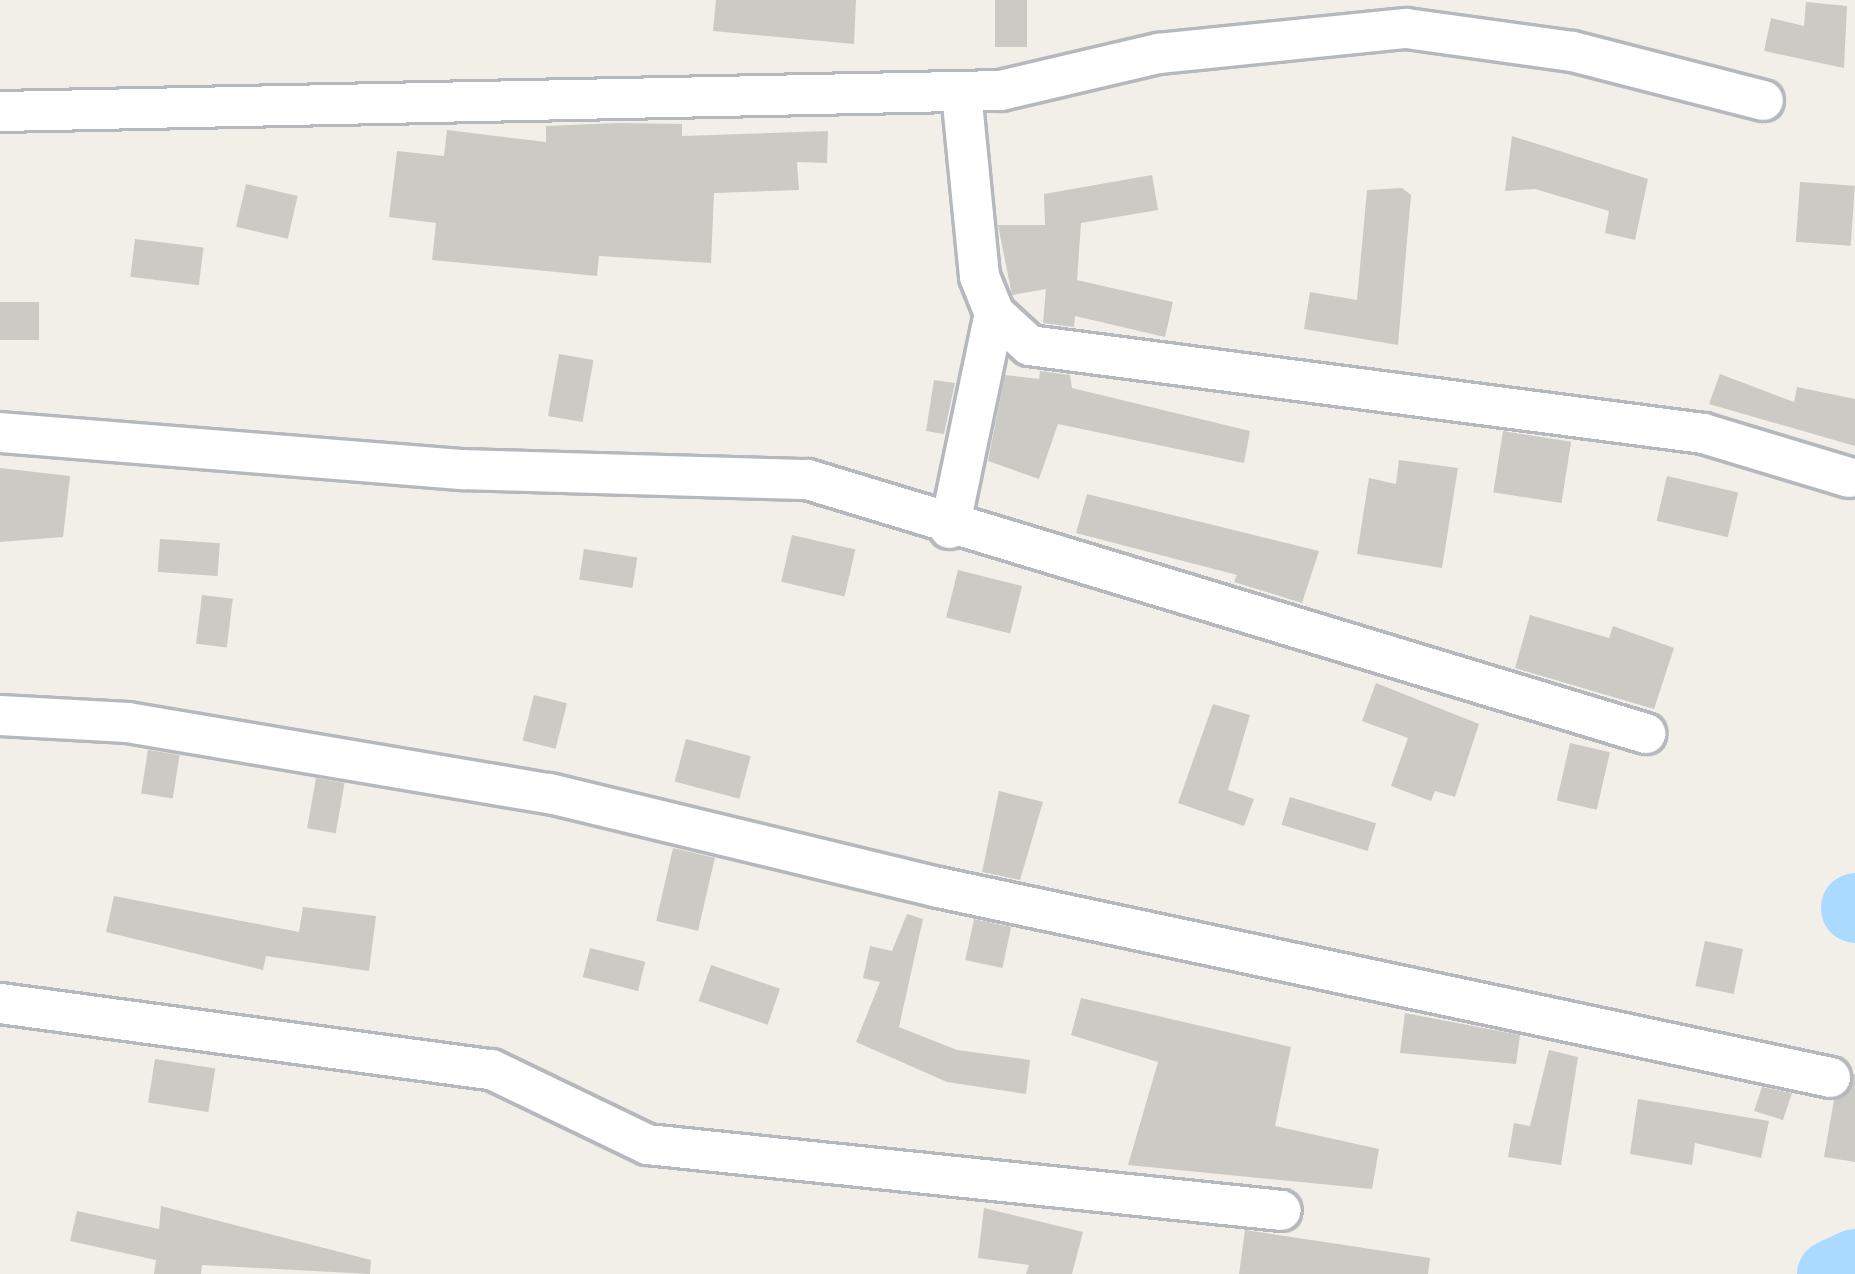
<!DOCTYPE html>
<style>
body{margin:0}
#map{position:relative;width:1855px;height:1274px;overflow:hidden;background:#f1efe8;font-family:Jost,sans-serif}
div>[style]{position:absolute}
[style*='--x']{left:calc(var(--x)*1px);top:calc(var(--y)*1px);width:calc(var(--w)*1px);rotate:calc(var(--a)*1deg)}
.river>*{height:69px;margin:-34.5px;padding:0 34.5px;transform-origin:34.5px;border-radius:34.5px;background:#aadaff}
.building>*{inset:0;background:#cccac5;transform-origin:0 0}
.roads{filter:drop-shadow(3px 0 #b5b8bc) drop-shadow(-3px 0 #b5b8bc) drop-shadow(0 3px #b5b8bc) drop-shadow(0 -3px #b5b8bc)}
.minor>*{height:39px;margin:-19.5px;padding:0 19.5px;transform-origin:19.5px;border-radius:19.5px;background:#fff}
span{translate:-50% -50%;white-space:nowrap;text-align:center;line-height:1.15;-webkit-text-stroke:9px #fff;paint-order:stroke}
</style>
<div id="map">
<div class="river">
<div style="--x:1855;--y:907;--w:1;--a:90"></div>
<div style="--x:1831;--y:1274;--w:26;--a:-25"></div>
</div>
<div class="building">
<div style="clip-path:polygon(716px 0,856px 0,854px 44px,713px 31px)"></div>
<div style="left:995px;top:0;width:32px;height:47px"></div>
<div style="clip-path:polygon(1806px 2px,1847px 6px,1844px 68px,1764px 51px,1771px 18px,1804px 26px)"></div>
<div style="clip-path:polygon(618px 123px,682px 124px,682px 136px,828px 131px,827px 163px,797px 162px,799px 190px,714px 193px,711px 263px,599px 256px,597px 276px,432px 260px,436px 223px,389px 217px,397px 151px,444px 156px,447px 130px,546px 142px,546px 126px)"></div>
<div style="clip-path:polygon(1512px 136px,1648px 179px,1635px 240px,1605px 233px,1609px 211px,1535px 189px,1505px 191px)"></div>
<div style="clip-path:polygon(1152px 175px,1158px 210px,1081px 223px,1077px 280px,1173px 302px,1165px 337px,1075px 316px,1074px 327px,1043px 323px,1046px 289px,1012px 295px,998px 225px,1045px 225px,1044px 194px)"></div>
<div style="left:1800px;top:182px;width:55px;height:60px;rotate:4deg"></div>
<div style="left:246px;top:184px;width:53px;height:44px;rotate:13deg"></div>
<div style="clip-path:polygon(1402px 188px,1411px 195px,1398px 345px,1304px 329px,1310px 292px,1357px 300px,1367px 190px)"></div>
<div style="left:135px;top:239px;width:69px;height:38px;rotate:7deg"></div>
<div style="left:0;top:302px;width:39px;height:38px"></div>
<div style="left:559px;top:354px;width:35px;height:63px;rotate:10deg"></div>
<div style="clip-path:polygon(1040px 371px,1070px 375px,1072px 388px,1250px 431px,1244px 463px,1058px 424px,1039px 479px,988px 461px,1005px 375px,1039px 379px)"></div>
<div style="clip-path:polygon(1720px 374px,1794px 402px,1797px 387px,1855px 399px,1855px 446px,1709px 404px)"></div>
<div style="clip-path:polygon(934px 380px,955px 383px,944px 434px,926px 431px)"></div>
<div style="left:1503px;top:431px;width:69px;height:62px;rotate:9deg"></div>
<div style="clip-path:polygon(1399px 460px,1458px 468px,1442px 568px,1357px 554px,1369px 478px,1396px 484px)"></div>
<div style="clip-path:polygon(0 468px,70px 476px,63px 537px,0 542px)"></div>
<div style="left:1667px;top:476px;width:73px;height:46px;rotate:13deg"></div>
<div style="clip-path:polygon(1087px 494px,1319px 551px,1302px 603px,1234px 582px,1237px 575px,1076px 533px)"></div>
<div style="left:792px;top:535px;width:65px;height:48px;rotate:13deg"></div>
<div style="left:160px;top:539px;width:60px;height:33px;rotate:4deg"></div>
<div style="left:584px;top:549px;width:54px;height:31px;rotate:9deg"></div>
<div style="left:958px;top:570px;width:66px;height:49px;rotate:14deg"></div>
<div style="left:202px;top:595px;width:31px;height:49px;rotate:7deg"></div>
<div style="clip-path:polygon(1530px 615px,1609px 638px,1613px 626px,1674px 648px,1654px 709px,1515px 668px)"></div>
<div style="clip-path:polygon(1376px 683px,1479px 724px,1455px 797px,1435px 791px,1431px 801px,1391px 786px,1408px 738px,1362px 721px)"></div>
<div style="left:534px;top:695px;width:34px;height:47px;rotate:14deg"></div>
<div style="clip-path:polygon(1213px 704px,1250px 715px,1228px 790px,1254px 799px,1244px 826px,1178px 803px)"></div>
<div style="left:686px;top:739px;width:67px;height:44px;rotate:15deg"></div>
<div style="left:1570px;top:743px;width:41px;height:59px;rotate:13deg"></div>
<div style="left:148px;top:750px;width:32px;height:44px;rotate:9deg"></div>
<div style="left:316px;top:778px;width:29px;height:51px;rotate:10deg"></div>
<div style="clip-path:polygon(999px 791px,1043px 802px,1020px 880px,982px 872px)"></div>
<div style="left:1290px;top:797px;width:90px;height:29px;rotate:17deg"></div>
<div style="left:673px;top:848px;width:43px;height:75px;rotate:13deg"></div>
<div style="clip-path:polygon(114px 896px,299px 932px,303px 907px,376px 916px,369px 971px,266px 956px,263px 970px,106px 932px)"></div>
<div style="clip-path:polygon(907px 914px,923px 919px,899px 1027px,957px 1050px,1030px 1060px,1026px 1094px,947px 1082px,856px 1042px,880px 982px,863px 978px,870px 946px,892px 951px)"></div>
<div style="left:974px;top:919px;width:38px;height:42px;rotate:12deg"></div>
<div style="left:1705px;top:941px;width:39px;height:46px;rotate:12deg"></div>
<div style="left:590px;top:948px;width:57px;height:30px;rotate:14deg"></div>
<div style="left:711px;top:965px;width:73px;height:38px;rotate:19deg"></div>
<div style="clip-path:polygon(1081px 998px,1291px 1047px,1275px 1126px,1379px 1149px,1372px 1189px,1128px 1165px,1158px 1062px,1071px 1035px)"></div>
<div style="clip-path:polygon(1405px 1013px,1520px 1035px,1516px 1064px,1400px 1053px)"></div>
<div style="clip-path:polygon(1549px 1050px,1578px 1057px,1561px 1165px,1508px 1157px,1514px 1123px,1530px 1126px)"></div>
<div style="left:155px;top:1059px;width:61px;height:44px;rotate:9deg"></div>
<div style="clip-path:polygon(1853px 1074px,1855px 1074px,1855px 1162px,1824px 1157px,1834px 1100px)"></div>
<div style="clip-path:polygon(1762px 1087px,1792px 1093px,1783px 1120px,1754px 1111px)"></div>
<div style="clip-path:polygon(1638px 1099px,1769px 1121px,1761px 1158px,1695px 1143px,1692px 1165px,1630px 1154px)"></div>
<div style="clip-path:polygon(161px 1206px,371px 1260px,370px 1274px,202px 1265px,201px 1274px,154px 1274px,156px 1260px,70px 1241px,77px 1211px,159px 1229px)"></div>
<div style="clip-path:polygon(984px 1208px,1083px 1232px,1072px 1274px,1026px 1274px,1029px 1265px,978px 1258px)"></div>
<div style="clip-path:polygon(1245px 1230px,1430px 1258px,1428px 1274px,1239px 1274px)"></div>
</div>
<div class="roads">
<div class="minor">
<div style="--x:961;--y:92;--w:185;--a:84.4"></div>
<div style="--x:979;--y:276;--w:40;--a:68"></div>
<div style="--x:994;--y:313;--w:47;--a:42.4"></div>
<div style="--x:1029;--y:345;--w:680;--a:7.44"></div>
<div style="--x:1703;--y:433;--w:152;--a:16.8"></div>
<div style="--x:0;--y:111;--w:1000;--a:-1.2"></div>
<div style="--x:1000;--y:90;--w:162;--a:-13.2"></div>
<div style="--x:1158;--y:53;--w:249;--a:-5.8"></div>
<div style="--x:1406;--y:28;--w:168;--a:7.9"></div>
<div style="--x:1572;--y:51;--w:197;--a:14.4"></div>
<div style="--x:0;--y:432;--w:464;--a:4.6"></div>
<div style="--x:463;--y:469;--w:344;--a:1.7"></div>
<div style="--x:807;--y:479;--w:876;--a:16.86"></div>
<div style="--x:949;--y:528;--w:220;--a:-78.2"></div>
<div style="--x:0;--y:715;--w:127;--a:3.2"></div>
<div style="--x:127;--y:722;--w:428;--a:9.6"></div>
<div style="--x:549;--y:793;--w:400;--a:13.6"></div>
<div style="--x:938;--y:887;--w:912;--a:12.02"></div>
<div style="--x:0;--y:1003;--w:495;--a:7.7"></div>
<div style="--x:491;--y:1069;--w:173;--a:25.7"></div>
<div style="--x:647;--y:1144;--w:637;--a:5.94"></div>
</div>
</div>
</div>
